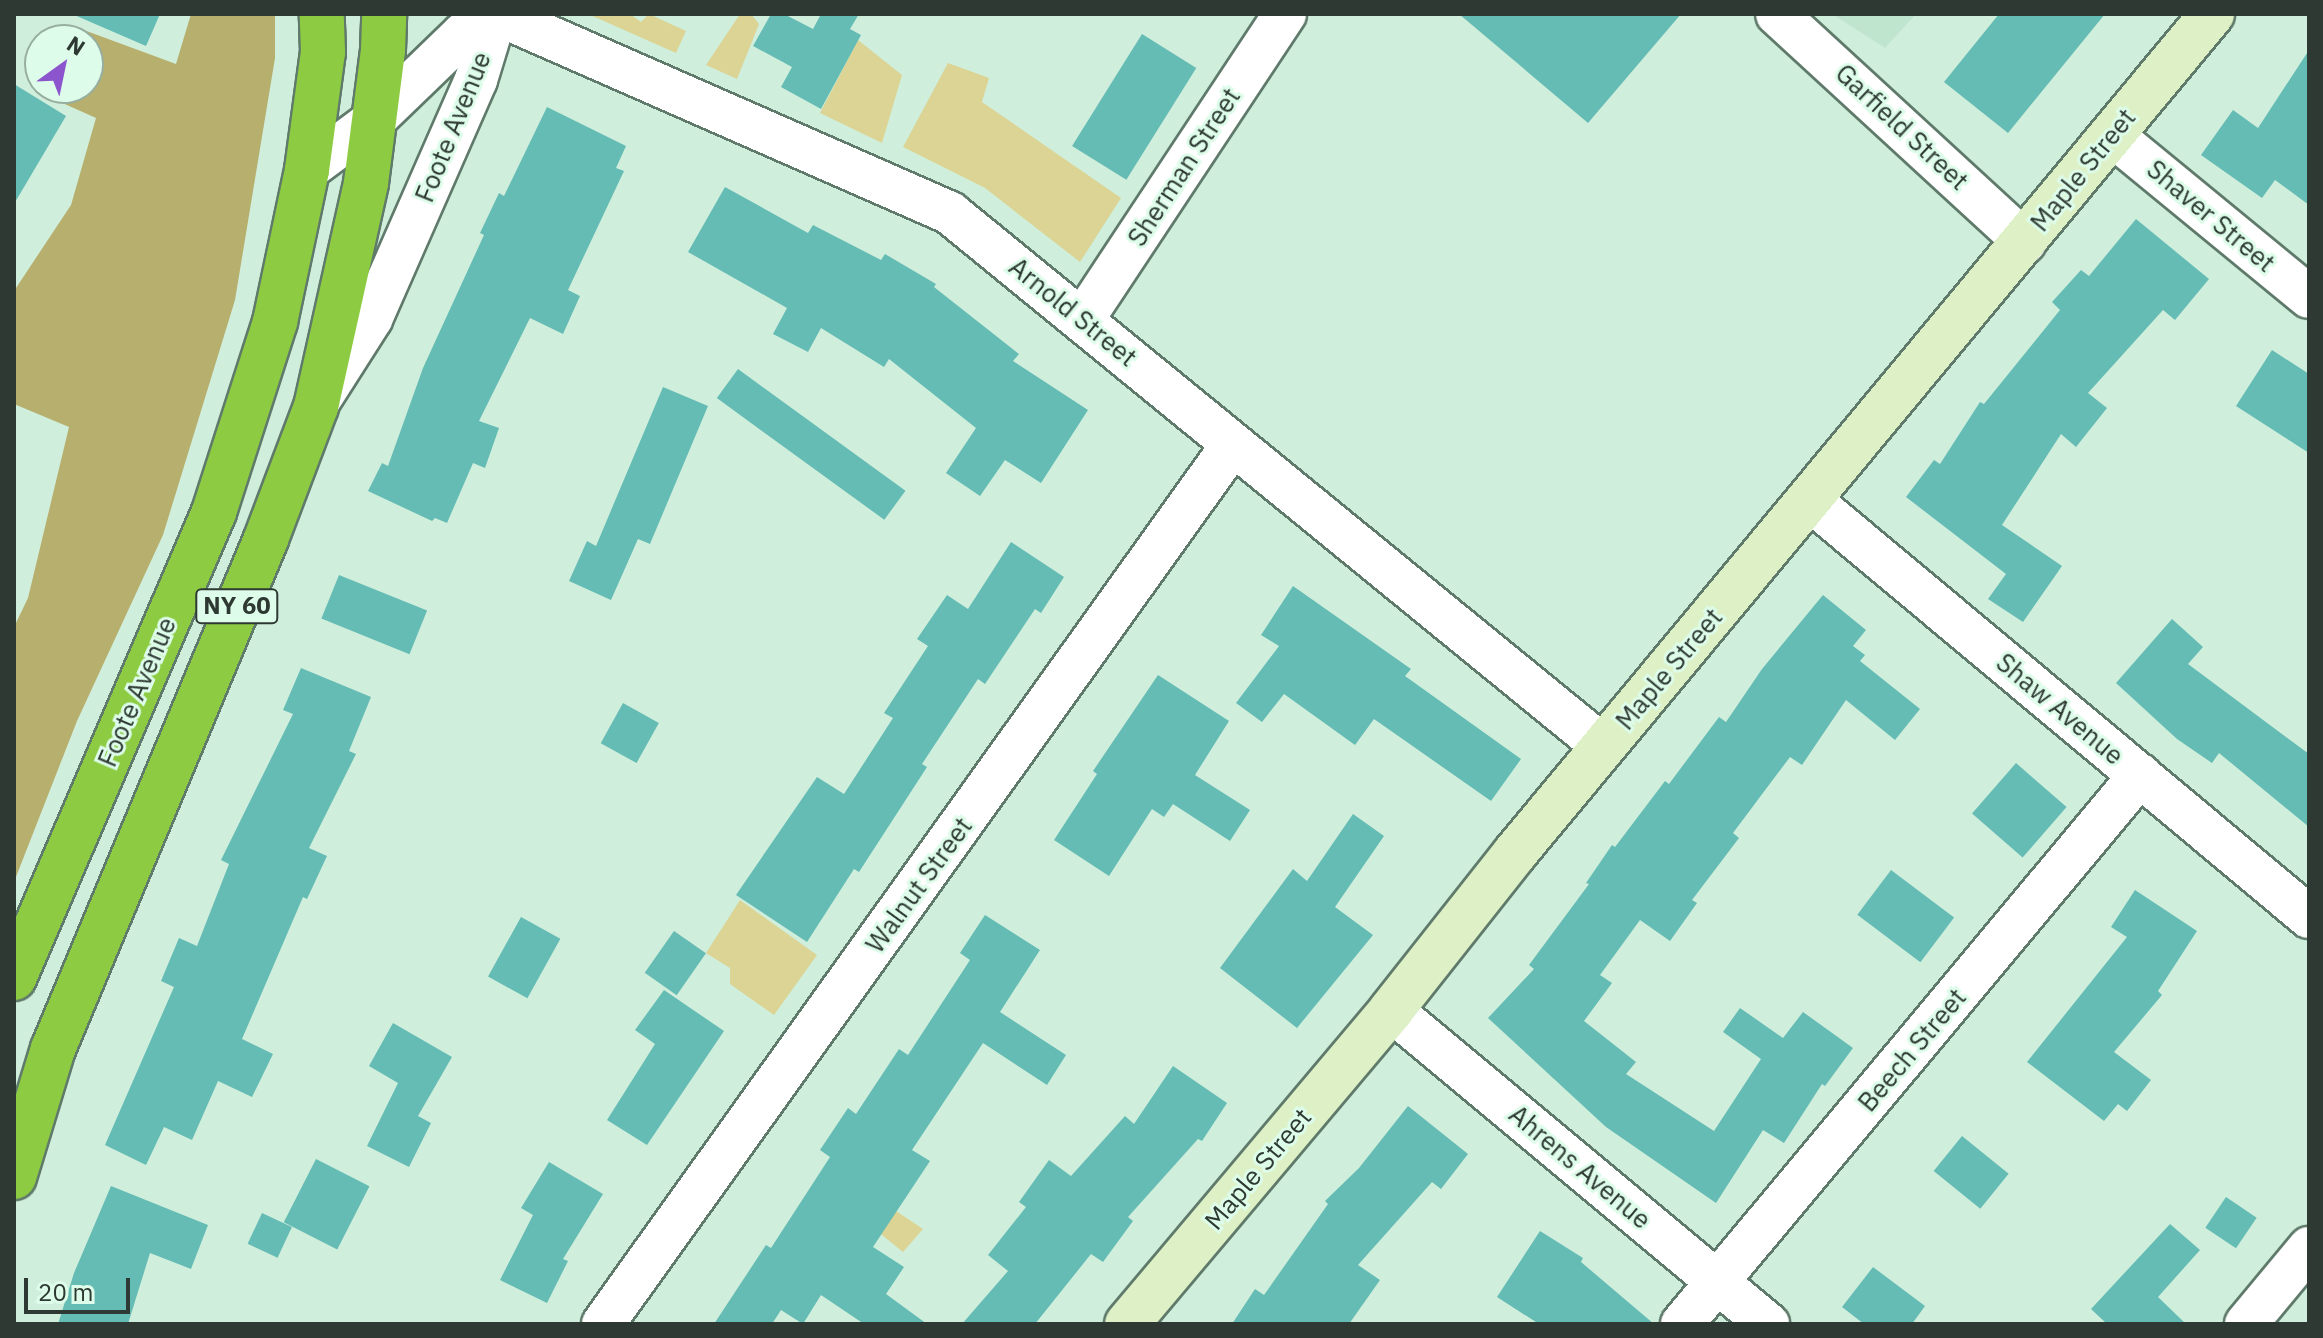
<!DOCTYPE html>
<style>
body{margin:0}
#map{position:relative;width:2323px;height:1338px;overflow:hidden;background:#d0eedc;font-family:"IBM Plex Sans",sans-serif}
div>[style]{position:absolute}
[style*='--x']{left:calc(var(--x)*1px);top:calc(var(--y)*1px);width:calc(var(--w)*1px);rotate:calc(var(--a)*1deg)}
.built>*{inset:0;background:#c0e5cf}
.green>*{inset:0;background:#dbd494}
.forest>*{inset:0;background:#b7af6e}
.building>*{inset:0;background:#65bcb4;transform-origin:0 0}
.roads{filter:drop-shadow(2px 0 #5f7a6a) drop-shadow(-2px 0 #5f7a6a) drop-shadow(0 2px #5f7a6a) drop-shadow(0 -2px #5f7a6a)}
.street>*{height:42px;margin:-21px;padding:0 21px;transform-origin:21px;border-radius:21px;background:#fff}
.secondary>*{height:44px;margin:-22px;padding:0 22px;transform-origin:22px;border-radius:22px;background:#ddf0c6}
.highway>*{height:44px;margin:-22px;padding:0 22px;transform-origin:22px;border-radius:22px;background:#8dcc42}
span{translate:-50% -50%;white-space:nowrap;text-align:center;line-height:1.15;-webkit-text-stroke:6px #ddfce9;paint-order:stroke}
.shield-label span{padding:2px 6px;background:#ddfce9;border:2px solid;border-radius:6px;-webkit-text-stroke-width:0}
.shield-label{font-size:24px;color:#2d3932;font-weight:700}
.street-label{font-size:26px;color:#2d3932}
.frame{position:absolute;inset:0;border:16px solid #2d3932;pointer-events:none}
.north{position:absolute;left:24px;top:24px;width:80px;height:80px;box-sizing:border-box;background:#ddfce9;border:2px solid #97aea0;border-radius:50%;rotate:33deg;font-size:22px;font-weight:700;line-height:32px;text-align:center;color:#2d3932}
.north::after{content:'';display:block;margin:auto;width:28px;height:36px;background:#8c55cd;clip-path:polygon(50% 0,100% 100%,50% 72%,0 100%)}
.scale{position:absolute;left:24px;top:1278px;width:106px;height:36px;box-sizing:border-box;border:4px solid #2d3932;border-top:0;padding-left:10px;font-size:24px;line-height:28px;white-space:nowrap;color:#2d3932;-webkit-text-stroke:6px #ddfce9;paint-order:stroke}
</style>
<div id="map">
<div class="built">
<div style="clip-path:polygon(1832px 14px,1916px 14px,1885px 48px)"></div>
</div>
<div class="green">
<div style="clip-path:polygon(588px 14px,630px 14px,641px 22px,649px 14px,686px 31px,676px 53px)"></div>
<div style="clip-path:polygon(740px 14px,751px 14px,759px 24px,737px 79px,706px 65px)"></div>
<div style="clip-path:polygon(858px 40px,902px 75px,882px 143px,820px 113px)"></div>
<div style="clip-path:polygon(948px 63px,989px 78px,982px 102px,1121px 198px,1080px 262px,985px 188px,903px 147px)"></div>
<div style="clip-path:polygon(740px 900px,817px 955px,774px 1015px,730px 984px,730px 968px,706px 953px)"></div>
<div style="clip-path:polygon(860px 1187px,923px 1229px,903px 1252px,866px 1222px)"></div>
</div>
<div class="forest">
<div style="clip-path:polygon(191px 14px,275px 14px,275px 58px,235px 300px,163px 535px,77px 721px,14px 882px,14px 627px,28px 598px,69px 427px,14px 404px,14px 291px,71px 205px,96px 118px,58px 101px,60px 88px,88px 88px,88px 40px,70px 40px,73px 26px,176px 64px)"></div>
</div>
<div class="building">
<div style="clip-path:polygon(72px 14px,160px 14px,146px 46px)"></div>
<div style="clip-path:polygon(771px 14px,784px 14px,813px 29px,821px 14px,859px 14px,850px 29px,861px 35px,821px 109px,781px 87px,792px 67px,753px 46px)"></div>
<div style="clip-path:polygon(1459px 14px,1681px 14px,1588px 123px)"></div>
<div style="clip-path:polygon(1999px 14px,2105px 14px,2008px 133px,1944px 82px)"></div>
<div style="left:1142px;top:34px;width:64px;height:132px;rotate:32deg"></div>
<div style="clip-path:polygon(2309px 50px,2309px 205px,2275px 180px,2262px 198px,2201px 155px,2233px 110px,2258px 128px)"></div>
<div style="clip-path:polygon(14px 84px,66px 116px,14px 204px)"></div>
<div style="clip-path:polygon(547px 107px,626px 146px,616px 168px,624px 171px,568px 290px,580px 296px,563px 334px,530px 318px,479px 421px,499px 428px,485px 468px,473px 463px,447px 523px,435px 518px,432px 521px,368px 491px,382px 463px,388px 466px,423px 368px,484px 235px,480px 233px,499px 193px,504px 196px)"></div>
<div style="clip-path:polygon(725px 187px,808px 233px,813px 225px,881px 260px,885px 254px,936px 284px,934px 287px,1019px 354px,1013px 361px,1088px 410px,1041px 483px,1005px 460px,980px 496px,946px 473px,976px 428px,889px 359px,884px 367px,821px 328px,808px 352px,773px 334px,787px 308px,688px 252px)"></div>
<div style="clip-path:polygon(2136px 219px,2209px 279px,2175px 320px,2163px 310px,2088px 393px,2107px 408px,2076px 447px,2061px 434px,2002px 525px,2062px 566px,2023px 622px,1988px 599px,2006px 574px,1906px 497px,1934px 460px,1940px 464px,1980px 402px,1984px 404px,2060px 310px,2052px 302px,2081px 270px,2089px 276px)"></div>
<div style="clip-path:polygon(2272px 350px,2309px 374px,2309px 453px,2236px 406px)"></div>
<div style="left:738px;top:369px;width:207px;height:36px;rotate:36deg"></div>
<div style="clip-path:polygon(663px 387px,708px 406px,650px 544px,638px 539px,611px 600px,569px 581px,587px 541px,596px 546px)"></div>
<div style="clip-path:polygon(1011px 542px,1064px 577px,1041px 613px,1035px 609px,985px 684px,978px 679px,922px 764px,927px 767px,859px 872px,854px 869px,807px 942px,736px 895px,817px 777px,844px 794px,893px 718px,884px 713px,928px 646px,917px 639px,947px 595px,968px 609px)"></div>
<div style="left:339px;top:575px;width:95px;height:47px;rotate:22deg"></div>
<div style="clip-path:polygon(1293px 586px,1411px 669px,1405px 676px,1521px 759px,1491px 801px,1374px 719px,1355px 745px,1284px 694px,1262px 722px,1236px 703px,1279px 646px,1261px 635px)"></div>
<div style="clip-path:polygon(1823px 595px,1866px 630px,1853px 646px,1865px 655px,1860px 661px,1920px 709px,1895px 740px,1846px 700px,1802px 765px,1790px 757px,1733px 833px,1739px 838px,1692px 900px,1697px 903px,1670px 941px,1640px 920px,1600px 975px,1612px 983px,1584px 1021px,1636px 1062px,1626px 1074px,1714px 1131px,1761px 1059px,1723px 1032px,1740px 1008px,1783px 1038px,1803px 1012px,1853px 1048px,1825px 1086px,1822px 1084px,1784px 1143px,1763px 1130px,1716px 1203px,1606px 1127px,1488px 1018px,1534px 969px,1529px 965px,1589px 884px,1586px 883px,1612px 845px,1615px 847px,1665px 781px,1669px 784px,1719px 717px,1726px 722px,1762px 669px)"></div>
<div style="clip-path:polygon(2172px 619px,2203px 647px,2188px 664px,2309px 754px,2309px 827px,2219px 753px,2212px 763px,2177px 739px,2116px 683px)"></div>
<div style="clip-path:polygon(301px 668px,371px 697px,349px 751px,356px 754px,309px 848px,327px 856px,307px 899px,303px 897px,242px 1039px,273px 1054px,252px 1097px,218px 1081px,192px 1140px,164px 1127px,146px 1165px,105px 1145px,174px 987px,161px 981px,179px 938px,197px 946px,229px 864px,221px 860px,293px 714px,283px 710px)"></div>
<div style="clip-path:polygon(1158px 675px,1229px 721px,1195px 775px,1250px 810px,1230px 841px,1173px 804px,1164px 817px,1152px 809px,1109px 876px,1054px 840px,1097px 774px,1093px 771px)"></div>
<div style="left:623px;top:703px;width:41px;height:46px;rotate:29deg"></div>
<div style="left:2016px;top:763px;width:67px;height:67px;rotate:41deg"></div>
<div style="clip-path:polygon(1353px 814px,1384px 836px,1335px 907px,1373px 935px,1297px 1028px,1220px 968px,1293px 869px,1307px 881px)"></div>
<div style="left:1891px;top:870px;width:79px;height:56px;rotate:37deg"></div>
<div style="clip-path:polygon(2135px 890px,2197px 931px,2158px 991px,2162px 995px,2114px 1052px,2151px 1080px,2127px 1111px,2118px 1104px,2104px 1121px,2027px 1062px,2127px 937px,2111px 927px)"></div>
<div style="clip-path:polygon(985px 915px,1040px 950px,1000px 1012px,1066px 1055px,1047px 1085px,983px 1043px,912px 1150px,930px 1161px,873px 1247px,904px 1267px,886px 1294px,927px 1324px,864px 1324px,821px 1295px,803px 1324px,781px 1310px,772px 1324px,714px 1324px,766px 1245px,771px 1248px,830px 1157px,820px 1150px,848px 1108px,856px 1114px,899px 1049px,908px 1055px,970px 960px,960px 953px)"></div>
<div style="left:521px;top:917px;width:45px;height:68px;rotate:29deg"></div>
<div style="left:674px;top:931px;width:39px;height:51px;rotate:35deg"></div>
<div style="clip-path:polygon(664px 990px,724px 1031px,647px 1145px,607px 1120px,655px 1044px,635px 1030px)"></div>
<div style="clip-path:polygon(393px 1023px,452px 1057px,418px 1116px,431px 1123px,409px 1167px,367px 1146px,398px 1083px,369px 1066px)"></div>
<div style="clip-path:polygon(1173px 1066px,1227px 1103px,1202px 1141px,1198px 1139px,1128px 1217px,1133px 1221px,1103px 1262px,1091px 1254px,1035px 1324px,962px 1324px,1008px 1271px,988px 1255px,1026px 1207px,1019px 1202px,1049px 1160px,1071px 1176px,1125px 1116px,1134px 1124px)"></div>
<div style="clip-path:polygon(1408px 1106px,1468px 1154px,1441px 1189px,1432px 1182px,1358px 1265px,1380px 1280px,1349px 1324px,1232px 1324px,1255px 1289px,1264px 1295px,1328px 1204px,1325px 1201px,1359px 1168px)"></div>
<div style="left:1962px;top:1136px;width:60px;height:45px;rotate:39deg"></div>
<div style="left:316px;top:1159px;width:60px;height:71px;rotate:27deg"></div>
<div style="clip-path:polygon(549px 1162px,603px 1194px,563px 1259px,568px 1261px,547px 1303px,500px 1280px,533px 1215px,521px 1208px)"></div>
<div style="clip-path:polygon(111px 1186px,208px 1225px,191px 1269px,150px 1253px,128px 1324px,58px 1324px,74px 1273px)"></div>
<div style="left:2226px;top:1197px;width:37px;height:37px;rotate:34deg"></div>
<div style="left:262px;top:1213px;width:33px;height:34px;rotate:25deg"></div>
<div style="clip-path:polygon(2170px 1224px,2200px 1250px,2158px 1297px,2186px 1324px,2107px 1324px,2091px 1309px)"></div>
<div style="clip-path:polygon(1540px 1231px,1583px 1258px,1581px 1262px,1654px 1324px,1539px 1324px,1497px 1297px)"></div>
<div style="clip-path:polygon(1873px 1267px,1925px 1306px,1912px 1324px,1864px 1324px,1842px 1307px)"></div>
</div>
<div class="roads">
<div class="street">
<div style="--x:497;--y:14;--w:495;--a:23.7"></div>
<div style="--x:950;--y:213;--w:844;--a:39.23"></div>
<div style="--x:1777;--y:14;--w:337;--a:42.6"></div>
<div style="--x:2112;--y:135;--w:255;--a:39.4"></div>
<div style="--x:307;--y:170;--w:84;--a:-36.7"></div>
<div style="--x:374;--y:120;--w:124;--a:-44"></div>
<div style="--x:463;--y:34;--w:38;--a:-32"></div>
<div style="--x:1083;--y:319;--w:366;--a:-56.5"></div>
<div style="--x:320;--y:399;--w:95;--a:-57.5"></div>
<div style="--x:371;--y:319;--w:261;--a:-66.3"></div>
<div style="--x:476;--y:80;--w:69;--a:-73.1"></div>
<div style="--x:1811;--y:501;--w:649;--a:39.87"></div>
<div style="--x:1391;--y:1010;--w:491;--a:39.8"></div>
<div style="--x:603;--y:1324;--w:1082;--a:-54.4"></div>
<div style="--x:1682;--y:1324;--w:715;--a:-50.16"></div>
<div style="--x:2246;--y:1324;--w:99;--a:-50.3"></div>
</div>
<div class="secondary">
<div style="--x:1127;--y:1324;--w:410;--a:-49.9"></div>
<div style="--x:1391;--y:1010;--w:200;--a:-51.7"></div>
<div style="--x:1515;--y:853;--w:1091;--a:-50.28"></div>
</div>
<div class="highway">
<div style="--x:14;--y:978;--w:507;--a:-66.77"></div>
<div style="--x:214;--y:512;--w:200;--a:-72.2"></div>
<div style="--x:275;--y:322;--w:155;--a:-78.1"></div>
<div style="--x:307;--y:170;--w:119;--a:-82.3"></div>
<div style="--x:323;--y:52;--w:38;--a:-92"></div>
<div style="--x:14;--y:1177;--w:134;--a:-73.1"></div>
<div style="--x:53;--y:1049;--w:553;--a:-67.33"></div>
<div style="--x:266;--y:539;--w:141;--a:-69.3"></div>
<div style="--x:316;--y:407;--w:230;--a:-77.4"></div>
<div style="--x:366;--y:183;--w:134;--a:-82.7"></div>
<div style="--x:383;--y:50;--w:36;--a:-88"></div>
</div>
</div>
<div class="shield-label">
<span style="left:237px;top:606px">NY 60</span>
</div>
<div class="street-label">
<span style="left:453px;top:127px;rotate:-68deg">Foote Avenue</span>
<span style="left:1902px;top:127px;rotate:43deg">Garfield Street</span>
<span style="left:1184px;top:167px;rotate:-57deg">Sherman Street</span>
<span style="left:2083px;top:170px;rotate:-51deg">Maple Street</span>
<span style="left:2211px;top:216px;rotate:40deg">Shaver Street</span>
<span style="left:1073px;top:312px;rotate:39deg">Arnold Street</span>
<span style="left:1669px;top:669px;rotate:-50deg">Maple Street</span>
<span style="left:137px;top:692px;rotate:-67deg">Foote Avenue</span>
<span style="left:2060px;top:709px;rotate:40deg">Shaw Avenue</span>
<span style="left:919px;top:885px;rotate:-54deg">Walnut Street</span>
<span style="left:1912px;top:1050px;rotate:-50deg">Beech Street</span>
<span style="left:1580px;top:1167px;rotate:40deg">Ahrens Avenue</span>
<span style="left:1258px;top:1169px;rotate:-50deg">Maple Street</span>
</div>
<div class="frame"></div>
<div class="north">N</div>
<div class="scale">20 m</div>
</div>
